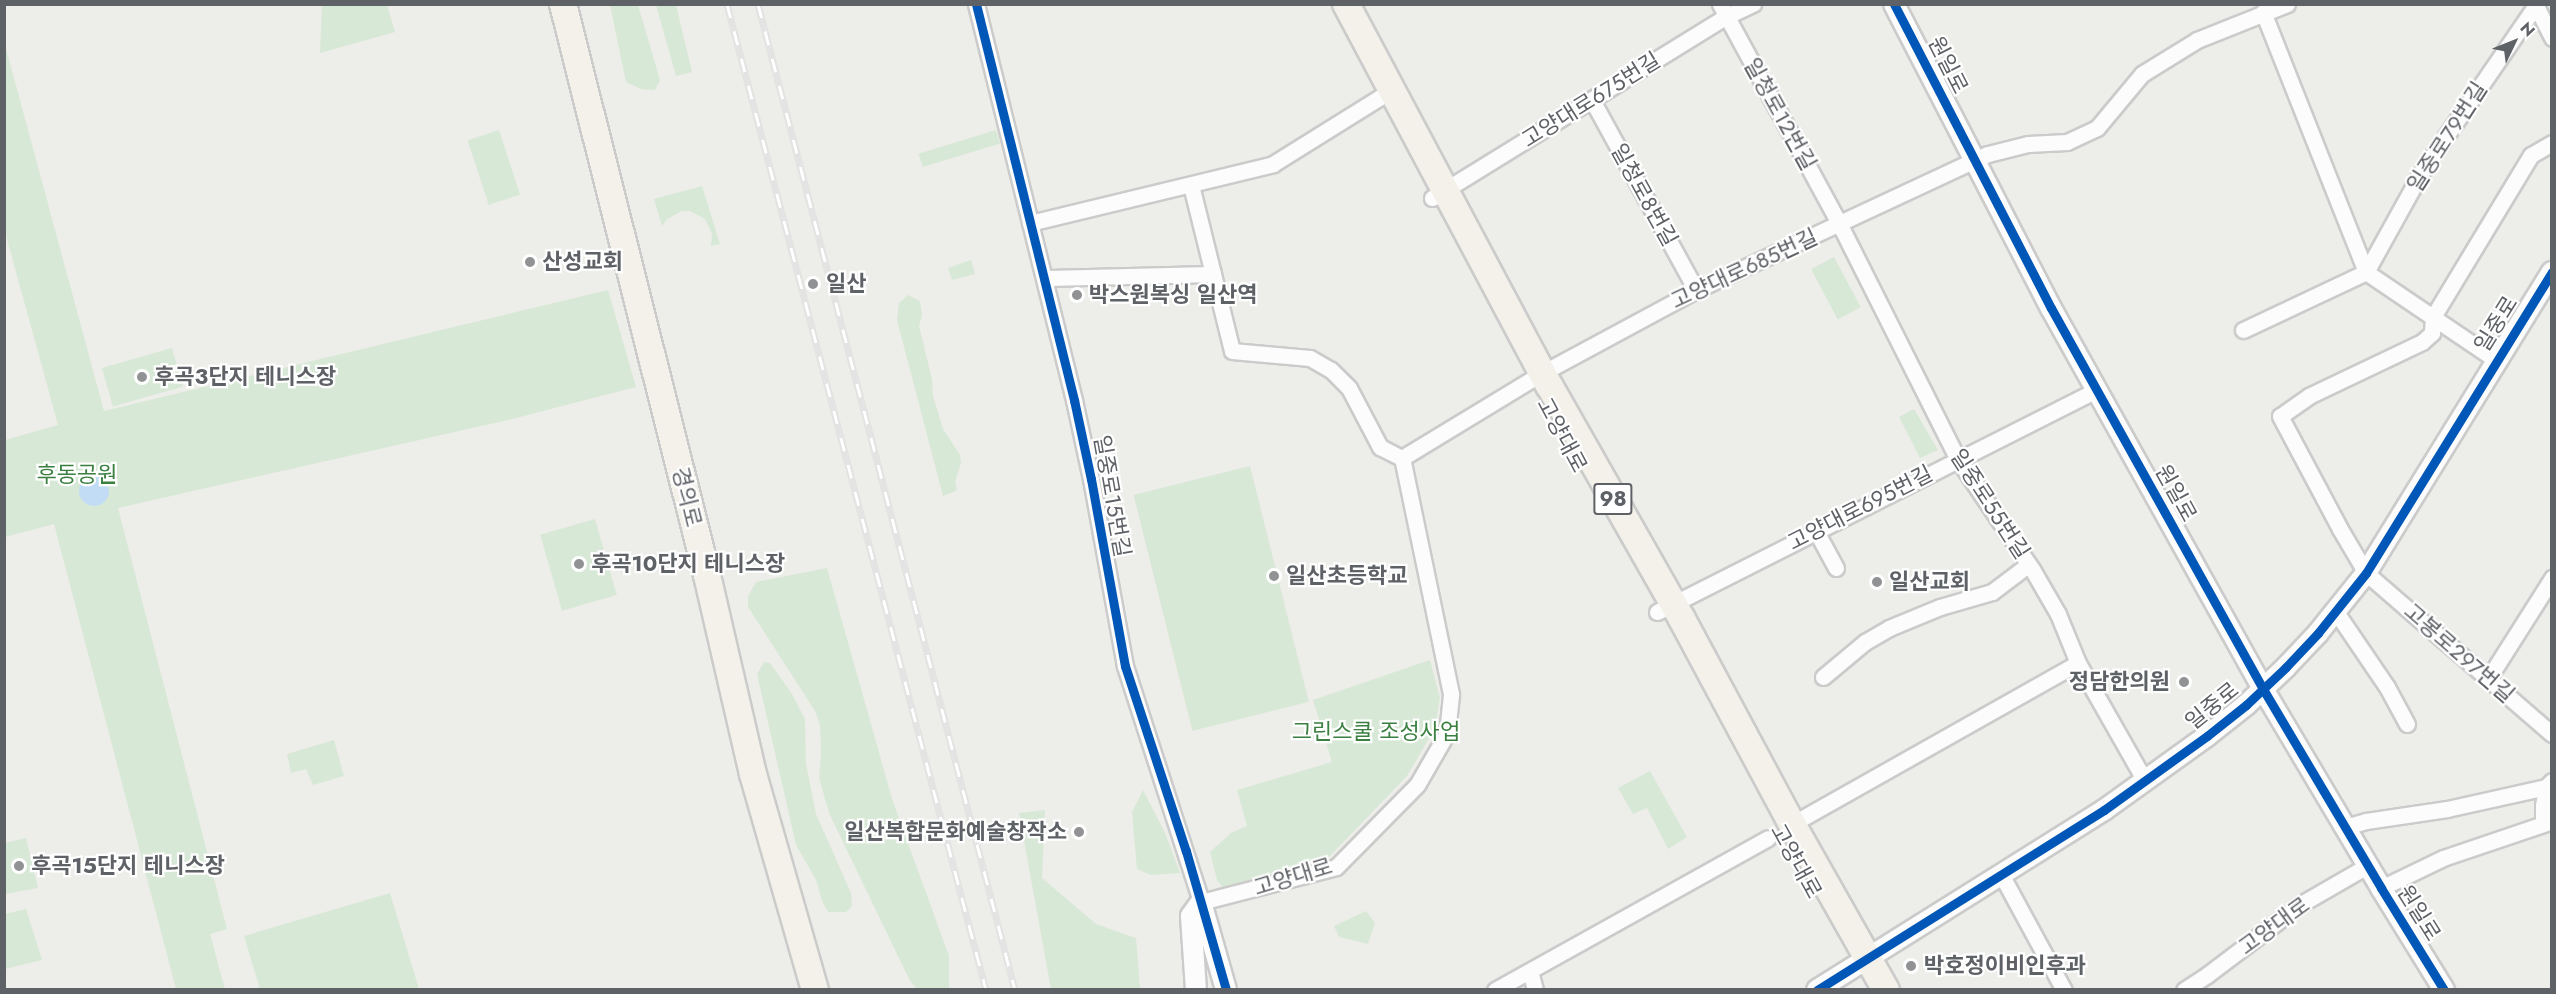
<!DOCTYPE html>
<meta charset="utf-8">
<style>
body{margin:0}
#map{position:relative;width:2556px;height:994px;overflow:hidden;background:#edede9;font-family:Jost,"Noto Sans KR",sans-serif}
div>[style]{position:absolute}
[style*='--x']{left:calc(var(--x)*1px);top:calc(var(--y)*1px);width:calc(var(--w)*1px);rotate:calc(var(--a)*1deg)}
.green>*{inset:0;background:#d8e8d6;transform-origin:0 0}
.water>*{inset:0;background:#c1dcf4}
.round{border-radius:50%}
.roads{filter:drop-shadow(2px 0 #cacbca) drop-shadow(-2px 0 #cacbca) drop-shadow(0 2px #cacbca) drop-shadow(0 -2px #cacbca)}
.minor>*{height:15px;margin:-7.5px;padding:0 7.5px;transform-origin:7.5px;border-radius:7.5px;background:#fcfcfc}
.tertiary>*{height:20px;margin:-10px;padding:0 10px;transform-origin:10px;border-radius:10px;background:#fcfcfc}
.primary>*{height:26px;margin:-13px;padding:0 13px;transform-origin:13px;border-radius:13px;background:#f3f1e9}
.rail>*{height:7px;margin-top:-3.5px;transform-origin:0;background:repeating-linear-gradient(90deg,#fff 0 14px,#e3e3e3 0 28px);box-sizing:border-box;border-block:2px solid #e3e3e3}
.cycleway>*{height:9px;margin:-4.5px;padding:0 4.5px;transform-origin:4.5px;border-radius:4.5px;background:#0057b8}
.dots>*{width:16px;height:16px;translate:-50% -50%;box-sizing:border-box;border:3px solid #fff;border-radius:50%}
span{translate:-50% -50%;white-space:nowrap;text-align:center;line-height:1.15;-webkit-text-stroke:4.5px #fff;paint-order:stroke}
.shield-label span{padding:2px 4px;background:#fff;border:2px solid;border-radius:4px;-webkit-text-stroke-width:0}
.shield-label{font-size:21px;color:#5e6166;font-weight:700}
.street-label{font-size:22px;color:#5e6166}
.poi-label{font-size:22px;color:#5e6166;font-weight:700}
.left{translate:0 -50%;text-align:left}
.right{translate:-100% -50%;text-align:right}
.park-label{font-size:22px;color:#3b8041}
.frame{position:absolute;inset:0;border:6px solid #5e6166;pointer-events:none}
.north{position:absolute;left:2484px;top:12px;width:60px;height:60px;-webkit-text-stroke:4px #fff;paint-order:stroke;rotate:47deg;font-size:16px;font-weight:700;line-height:24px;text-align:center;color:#5e6166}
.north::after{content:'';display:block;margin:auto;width:21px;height:27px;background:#5e6166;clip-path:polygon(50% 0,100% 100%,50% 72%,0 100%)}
</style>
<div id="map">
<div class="green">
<div style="clip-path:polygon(322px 5px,387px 5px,395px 32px,320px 53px)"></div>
<div style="clip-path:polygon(610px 5px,638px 5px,660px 80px,655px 90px,641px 89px,626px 82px)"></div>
<div style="clip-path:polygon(656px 5px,676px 5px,692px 72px,676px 76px)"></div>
<div style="clip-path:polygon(4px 41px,104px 411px,608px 290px,636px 387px,508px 420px,118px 508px,227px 929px,210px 934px,225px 989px,176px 989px,54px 524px,5px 537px,5px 440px,58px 425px,5px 232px)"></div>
<div style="left:499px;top:130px;width:68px;height:33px;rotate:72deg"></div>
<div style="left:996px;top:130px;width:14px;height:81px;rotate:73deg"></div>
<div style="clip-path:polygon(702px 186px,720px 244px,711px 246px,712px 234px,705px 219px,690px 211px,682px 211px,667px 219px,662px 226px,654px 199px)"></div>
<div style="left:1834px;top:257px;width:57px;height:26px;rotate:62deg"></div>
<div style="clip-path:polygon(971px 260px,975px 274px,952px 280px,948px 268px)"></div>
<div style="clip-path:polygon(908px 295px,920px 301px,922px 315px,919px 326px,932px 379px,933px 396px,943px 429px,960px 455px,961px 463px,955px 482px,957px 490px,943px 496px,897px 320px,899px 303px)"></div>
<div style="left:172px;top:348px;width:40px;height:73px;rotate:74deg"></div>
<div style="clip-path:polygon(1914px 409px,1938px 450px,1920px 458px,1899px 417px)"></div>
<div style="left:1250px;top:466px;width:243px;height:120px;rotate:76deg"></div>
<div style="left:595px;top:519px;width:79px;height:57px;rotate:74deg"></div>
<div style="clip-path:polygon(827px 568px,893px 802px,949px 956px,949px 989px,917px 989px,910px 981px,829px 813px,819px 778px,821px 754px,820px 725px,815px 711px,748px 607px,748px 596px,756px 582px)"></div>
<div style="clip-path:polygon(1430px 660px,1440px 698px,1435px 728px,1407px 776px,1330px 856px,1223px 888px,1217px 880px,1210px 852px,1231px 833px,1247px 826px,1237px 790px,1332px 762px,1313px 700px)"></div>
<div style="clip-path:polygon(764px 662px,770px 663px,792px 694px,805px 719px,806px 764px,816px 814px,851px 893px,852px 906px,846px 912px,828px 912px,822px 901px,816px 880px,796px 845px,757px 674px)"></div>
<div style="clip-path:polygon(334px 740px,344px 776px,313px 785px,306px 769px,291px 773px,287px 754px)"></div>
<div style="clip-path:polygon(1650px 771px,1687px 837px,1668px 849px,1647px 808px,1633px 814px,1618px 788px)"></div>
<div style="clip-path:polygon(1143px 790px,1166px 835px,1180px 873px,1151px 875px,1137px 869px,1132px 812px)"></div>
<div style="clip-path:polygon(1045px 810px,1042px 878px,1096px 924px,1136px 938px,1140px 989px,1051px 989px,1019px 813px)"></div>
<div style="clip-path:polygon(26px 838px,38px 888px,5px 894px,5px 843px)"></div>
<div style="clip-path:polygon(390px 893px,419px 989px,260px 989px,244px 936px)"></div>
<div style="clip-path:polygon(26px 909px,42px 960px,5px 969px,5px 914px)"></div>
<div style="clip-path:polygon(1366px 911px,1375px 923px,1368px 944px,1339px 937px,1334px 926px)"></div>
</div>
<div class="water">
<div class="round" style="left:79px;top:476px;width:30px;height:30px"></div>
</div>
<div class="roads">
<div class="minor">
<div style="--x:976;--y:4;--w:408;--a:76.1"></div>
<div style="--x:1074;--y:400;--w:81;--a:77.9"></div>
<div style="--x:1091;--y:479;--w:190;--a:79.7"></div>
<div style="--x:1125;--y:666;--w:248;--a:72.1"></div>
<div style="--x:1201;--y:902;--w:139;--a:-14.5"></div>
<div style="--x:1336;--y:867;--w:115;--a:-45.4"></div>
<div style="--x:1417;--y:785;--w:60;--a:-60"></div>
<div style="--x:1447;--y:733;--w:39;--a:-84"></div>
<div style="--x:1451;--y:694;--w:241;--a:-101.7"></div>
<div style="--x:1720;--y:4;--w:251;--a:61.5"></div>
<div style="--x:1840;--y:225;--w:261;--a:63.3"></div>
<div style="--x:1957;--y:458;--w:134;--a:56"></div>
<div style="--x:2032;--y:569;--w:52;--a:60"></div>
<div style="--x:2058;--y:614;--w:53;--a:67.8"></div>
<div style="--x:2078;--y:663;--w:136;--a:60.4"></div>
<div style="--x:2535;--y:4;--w:38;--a:63"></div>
<div style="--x:2263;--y:12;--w:280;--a:68.4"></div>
<div style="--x:2366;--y:272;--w:157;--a:34.1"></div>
<div style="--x:1592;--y:100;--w:217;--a:61.3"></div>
<div style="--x:2552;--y:143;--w:24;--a:150"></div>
<div style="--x:2531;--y:155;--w:189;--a:121.2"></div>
<div style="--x:2433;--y:317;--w:16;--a:94"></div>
<div style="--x:2432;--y:333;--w:13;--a:138"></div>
<div style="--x:2422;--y:342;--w:125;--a:154.5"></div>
<div style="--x:2309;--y:396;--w:35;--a:145"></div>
<div style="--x:2280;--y:416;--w:128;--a:62"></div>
<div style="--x:2340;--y:529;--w:51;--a:59.4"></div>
<div style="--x:2366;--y:573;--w:246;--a:40.9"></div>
<div style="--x:1432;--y:198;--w:347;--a:-31.7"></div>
<div style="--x:1727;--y:16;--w:29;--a:-25"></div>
<div style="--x:1030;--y:223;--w:250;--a:-13.6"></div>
<div style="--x:1273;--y:164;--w:142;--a:-32"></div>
<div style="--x:1213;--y:274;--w:79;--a:76.1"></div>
<div style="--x:1232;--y:351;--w:78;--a:5.1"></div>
<div style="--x:1310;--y:358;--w:24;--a:30"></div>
<div style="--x:1331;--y:370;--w:25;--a:45"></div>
<div style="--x:1349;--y:388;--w:67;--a:62.3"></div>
<div style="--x:1380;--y:447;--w:25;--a:27"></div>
<div style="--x:1045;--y:278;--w:168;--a:-1.4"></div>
<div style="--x:1213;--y:274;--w:92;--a:-103.9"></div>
<div style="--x:2243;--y:330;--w:136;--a:-25.2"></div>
<div style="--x:2366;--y:272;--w:115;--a:-61"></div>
<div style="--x:2422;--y:171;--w:201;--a:-55.5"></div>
<div style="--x:1402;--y:458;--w:164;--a:-31.3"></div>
<div style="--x:1542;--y:373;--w:175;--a:-28.3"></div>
<div style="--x:1696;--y:290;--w:322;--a:-25"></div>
<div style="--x:1988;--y:154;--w:41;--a:-14"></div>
<div style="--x:2028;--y:144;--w:39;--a:-3"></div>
<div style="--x:2067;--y:142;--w:33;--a:-25"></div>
<div style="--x:2097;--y:128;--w:70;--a:-50.2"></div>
<div style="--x:2142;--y:74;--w:65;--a:-31.7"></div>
<div style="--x:2197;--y:40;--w:97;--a:-21.8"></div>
<div style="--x:1816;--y:531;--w:42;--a:61.6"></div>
<div style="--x:1657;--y:612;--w:492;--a:-26.8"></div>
<div style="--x:2336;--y:612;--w:91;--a:55.8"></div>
<div style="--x:2387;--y:687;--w:42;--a:61.6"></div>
<div style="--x:1823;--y:677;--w:55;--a:-39.8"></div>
<div style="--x:1865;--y:642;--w:28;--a:-30"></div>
<div style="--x:1889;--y:628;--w:55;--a:-22.4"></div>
<div style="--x:1940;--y:607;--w:54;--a:-16.1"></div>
<div style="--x:1992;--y:592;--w:46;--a:-37.1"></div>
<div style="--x:2488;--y:679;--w:120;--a:-57.6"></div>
<div style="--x:2543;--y:823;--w:17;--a:-90"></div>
<div style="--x:2543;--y:806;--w:19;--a:-81"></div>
<div style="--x:1792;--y:824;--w:328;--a:-29.4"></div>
<div style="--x:2345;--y:827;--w:22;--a:-16"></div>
<div style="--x:2366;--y:821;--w:82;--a:-8.4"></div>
<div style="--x:2447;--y:809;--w:101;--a:-12.5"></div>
<div style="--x:2546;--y:787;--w:8;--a:-45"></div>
<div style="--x:2002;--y:876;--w:130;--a:61.5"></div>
<div style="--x:2381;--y:888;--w:69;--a:-25.8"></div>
<div style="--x:2443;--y:858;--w:115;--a:-18.7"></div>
<div style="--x:1530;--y:971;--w:20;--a:75"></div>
<div style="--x:1495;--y:990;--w:312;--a:-29.1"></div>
<div style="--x:2184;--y:990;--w:27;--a:-33"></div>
<div style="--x:2207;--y:975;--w:118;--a:-37.1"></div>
<div style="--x:2301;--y:904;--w:76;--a:-29.9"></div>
</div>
<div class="tertiary">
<div style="--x:1894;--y:4;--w:342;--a:62.7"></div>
<div style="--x:2051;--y:308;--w:436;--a:60.9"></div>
<div style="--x:2263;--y:689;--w:231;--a:59.3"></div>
<div style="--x:2381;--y:888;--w:120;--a:58.3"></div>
<div style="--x:1201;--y:902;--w:91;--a:74.1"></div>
<div style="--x:1196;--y:990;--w:74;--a:-93.9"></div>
<div style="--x:1191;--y:916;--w:17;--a:-54"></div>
<div style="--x:1817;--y:990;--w:339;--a:-32.1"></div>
<div style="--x:2104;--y:810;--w:127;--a:-35.7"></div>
<div style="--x:2207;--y:736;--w:50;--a:-38.5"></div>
<div style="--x:2246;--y:705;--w:55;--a:-43.5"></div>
<div style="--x:2286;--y:667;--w:47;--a:-46.7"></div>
<div style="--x:2318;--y:633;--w:77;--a:-51.3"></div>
<div style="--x:2366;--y:573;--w:354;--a:-58.3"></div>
</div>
<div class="primary">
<div style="--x:563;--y:4;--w:589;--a:75.85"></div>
<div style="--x:707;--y:575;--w:204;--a:77"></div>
<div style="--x:753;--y:774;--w:225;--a:74"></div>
<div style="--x:1346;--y:4;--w:432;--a:62"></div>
<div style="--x:1549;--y:385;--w:269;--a:60.4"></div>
<div style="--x:1682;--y:619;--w:233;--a:61.8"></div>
<div style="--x:1792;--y:824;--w:191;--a:60.5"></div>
</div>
</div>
<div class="rail">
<div style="--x:727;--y:4;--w:1019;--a:75.28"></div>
<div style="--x:758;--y:4;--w:1019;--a:75.39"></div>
</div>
<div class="cycleway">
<div style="--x:976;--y:4;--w:408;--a:76.1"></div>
<div style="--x:1074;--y:400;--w:81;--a:77.9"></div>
<div style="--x:1091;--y:479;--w:190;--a:79.7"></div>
<div style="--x:1125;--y:666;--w:195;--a:71.8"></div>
<div style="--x:1186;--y:851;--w:145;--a:73.9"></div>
<div style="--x:1894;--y:4;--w:342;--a:62.7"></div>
<div style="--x:2051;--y:308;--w:436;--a:60.9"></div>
<div style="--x:2263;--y:689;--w:231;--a:59.3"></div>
<div style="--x:2381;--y:888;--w:120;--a:58.3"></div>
<div style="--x:1817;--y:990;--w:339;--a:-32.1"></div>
<div style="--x:2104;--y:810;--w:127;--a:-35.7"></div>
<div style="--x:2207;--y:736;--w:50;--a:-38.5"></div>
<div style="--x:2246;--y:705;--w:55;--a:-43.5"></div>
<div style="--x:2286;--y:667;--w:47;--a:-46.7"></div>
<div style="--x:2318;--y:633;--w:77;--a:-51.3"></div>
<div style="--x:2366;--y:573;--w:354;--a:-58.3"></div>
</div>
<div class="dots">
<div style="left:530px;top:262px;background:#909294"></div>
<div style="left:813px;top:284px;background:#909294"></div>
<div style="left:1077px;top:295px;background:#909294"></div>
<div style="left:142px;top:377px;background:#909294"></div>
<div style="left:579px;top:564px;background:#909294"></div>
<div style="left:1274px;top:576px;background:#909294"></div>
<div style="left:1877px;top:582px;background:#909294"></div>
<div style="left:2184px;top:682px;background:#909294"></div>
<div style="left:1079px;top:832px;background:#909294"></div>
<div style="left:19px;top:866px;background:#909294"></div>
<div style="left:1911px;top:966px;background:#909294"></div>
</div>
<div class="shield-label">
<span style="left:1613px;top:499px">98</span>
</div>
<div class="street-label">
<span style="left:1948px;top:65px;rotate:63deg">원일로</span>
<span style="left:1591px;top:100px;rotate:-32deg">고양대로675번길</span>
<span style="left:1780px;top:114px;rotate:61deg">일청로12번길</span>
<span style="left:2447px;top:137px;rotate:-57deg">일중로79번길</span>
<span style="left:1644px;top:195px;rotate:61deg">일청로8번길</span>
<span style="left:1744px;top:269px;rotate:-25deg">고양대로685번길</span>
<span style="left:2496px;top:324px;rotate:-58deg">일중로</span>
<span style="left:1562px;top:435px;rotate:62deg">고양대로</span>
<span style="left:2176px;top:493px;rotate:61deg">원일로</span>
<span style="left:1112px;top:496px;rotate:80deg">일중로15번길</span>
<span style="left:687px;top:497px;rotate:76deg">경의로</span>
<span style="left:1990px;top:504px;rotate:57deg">일중로55번길</span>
<span style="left:1860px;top:508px;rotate:-27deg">고양대로695번길</span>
<span style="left:2459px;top:653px;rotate:41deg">고봉로297번길</span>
<span style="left:2212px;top:706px;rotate:-39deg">일중로</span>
<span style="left:1796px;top:861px;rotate:61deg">고양대로</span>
<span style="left:1293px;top:877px;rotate:-17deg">고양대로</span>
<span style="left:2419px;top:913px;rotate:58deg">원일로</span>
<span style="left:2274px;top:926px;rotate:-36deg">고양대로</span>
</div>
<div class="poi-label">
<span class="left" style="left:542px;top:262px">산성교회</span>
<span class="left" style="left:826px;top:284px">일산</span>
<span class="left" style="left:1089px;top:295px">박스원복싱 일산역</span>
<span class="left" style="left:154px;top:377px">후곡3단지 테니스장</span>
<span class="left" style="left:591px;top:564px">후곡10단지 테니스장</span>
<span class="left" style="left:1286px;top:576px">일산초등학교</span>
<span class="left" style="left:1889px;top:582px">일산교회</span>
<span class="right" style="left:2170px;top:682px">정담한의원</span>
<span class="right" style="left:1067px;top:832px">일산복합문화예술창작소</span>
<span class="left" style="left:31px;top:866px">후곡15단지 테니스장</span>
<span class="left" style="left:1924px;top:966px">박호정이비인후과</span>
</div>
<div class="park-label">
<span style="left:77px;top:475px">후동공원</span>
<span style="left:1376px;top:732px">그린스쿨 조성사업</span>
</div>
<div class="frame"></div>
<div class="north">N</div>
</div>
